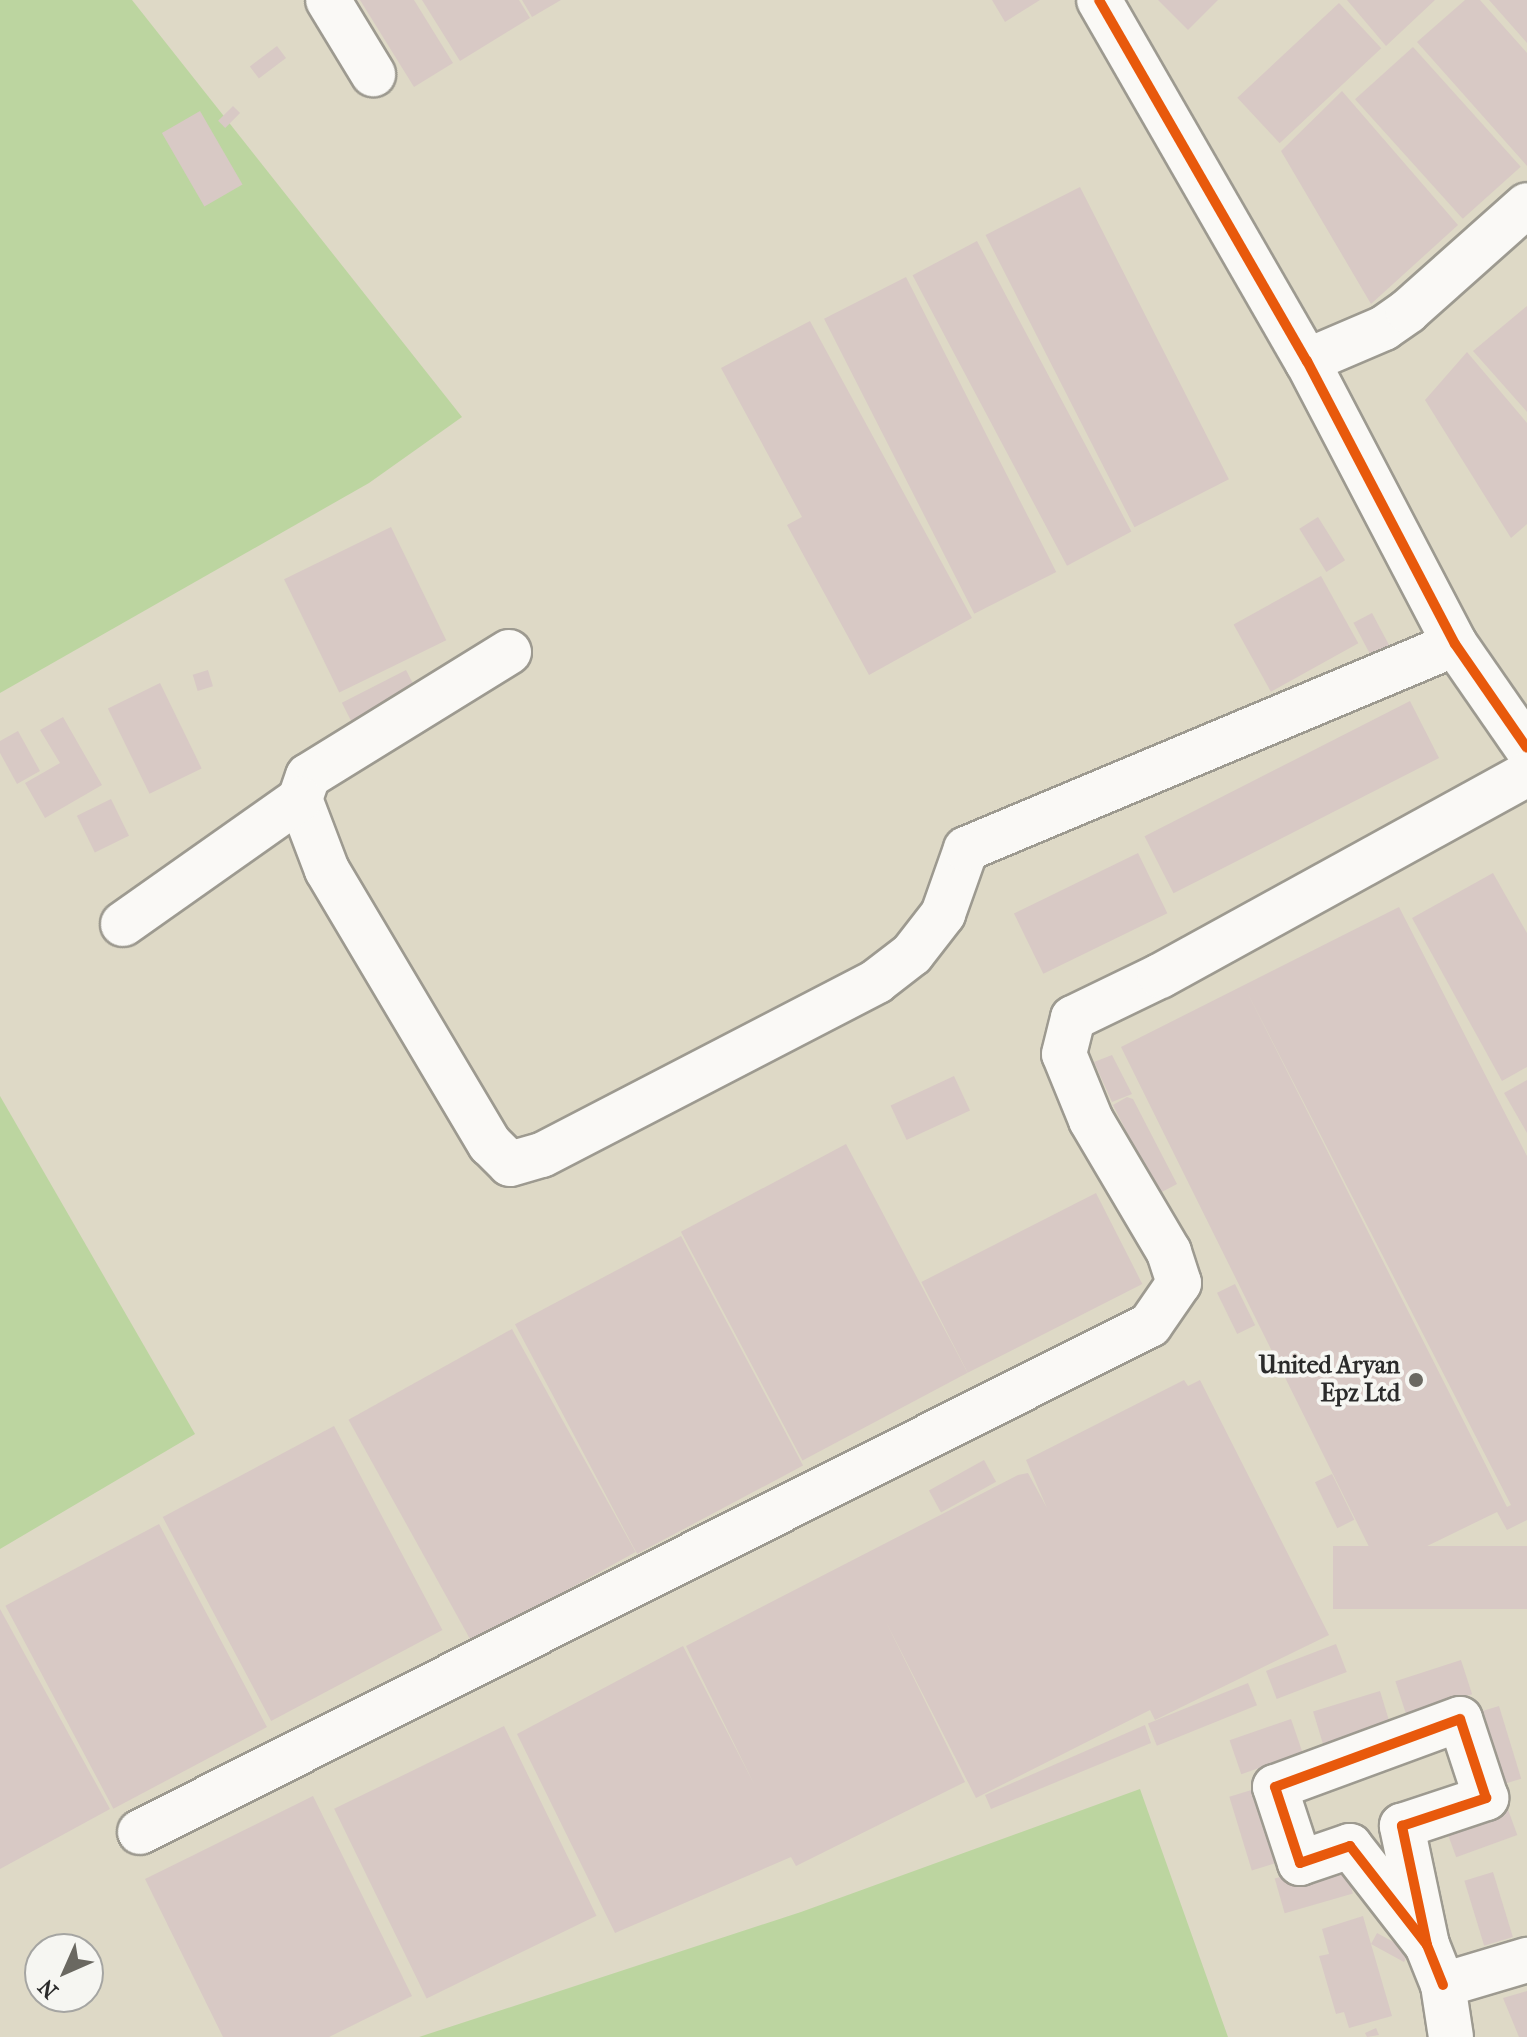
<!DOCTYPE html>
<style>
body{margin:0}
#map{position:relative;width:1527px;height:2037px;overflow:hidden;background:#ded9c6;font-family:"IM FELL French Canon",serif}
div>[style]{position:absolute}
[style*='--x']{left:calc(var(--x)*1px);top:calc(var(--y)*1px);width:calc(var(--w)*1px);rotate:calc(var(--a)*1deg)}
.green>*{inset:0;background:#bcd5a0}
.building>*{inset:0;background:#d8c9c5;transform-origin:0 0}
.roads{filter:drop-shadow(2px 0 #9d9a90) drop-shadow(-2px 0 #9d9a90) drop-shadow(0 2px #9d9a90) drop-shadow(0 -2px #9d9a90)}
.minor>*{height:44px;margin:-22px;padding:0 22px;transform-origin:22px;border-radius:22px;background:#faf9f6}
.cycleway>*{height:10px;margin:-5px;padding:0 5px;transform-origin:5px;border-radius:5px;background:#e8590c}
.dots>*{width:22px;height:22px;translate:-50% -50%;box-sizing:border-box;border:4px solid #f6f6f2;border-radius:50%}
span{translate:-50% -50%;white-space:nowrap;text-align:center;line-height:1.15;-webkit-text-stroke:8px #f6f6f2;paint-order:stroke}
.poi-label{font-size:24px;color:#2b2b2b;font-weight:700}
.right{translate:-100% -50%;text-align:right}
.north{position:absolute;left:24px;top:1933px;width:80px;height:80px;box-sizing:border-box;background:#f6f6f2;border:2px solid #a5a5a2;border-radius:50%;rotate:225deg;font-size:22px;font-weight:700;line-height:32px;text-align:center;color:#2b2b2b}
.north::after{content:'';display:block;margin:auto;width:28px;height:36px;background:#6a6861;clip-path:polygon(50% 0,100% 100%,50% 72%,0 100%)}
</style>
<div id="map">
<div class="green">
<div style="clip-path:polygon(0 0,132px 0,462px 417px,369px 483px,0 693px)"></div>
<div style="clip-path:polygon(0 1096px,195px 1434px,0 1549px)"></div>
<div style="clip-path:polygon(1140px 1789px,1228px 2037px,419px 2037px,801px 1912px)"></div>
</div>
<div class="building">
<div style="clip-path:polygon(360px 0,414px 0,453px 63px,414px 87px)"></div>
<div style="clip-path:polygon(422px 0,519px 0,530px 18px,460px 61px)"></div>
<div style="clip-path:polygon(522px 0,561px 0,532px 17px)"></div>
<div style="clip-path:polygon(992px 0,1040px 0,1005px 22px)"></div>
<div style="clip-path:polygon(1158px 0,1218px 0,1188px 30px)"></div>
<div style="clip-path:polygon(1347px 0,1435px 0,1386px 46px)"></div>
<div style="clip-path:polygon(1465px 0,1480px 0,1527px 53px,1527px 166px,1417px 42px)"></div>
<div style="clip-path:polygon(1489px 0,1527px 0,1527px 43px)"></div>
<div style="left:1339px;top:3px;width:62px;height:139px;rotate:47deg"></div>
<div style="left:277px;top:46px;width:15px;height:34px;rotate:53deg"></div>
<div style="left:1413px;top:47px;width:161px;height:78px;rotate:48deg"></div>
<div style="clip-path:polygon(1342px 91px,1458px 225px,1371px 304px,1281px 151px)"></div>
<div style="left:233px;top:106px;width:10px;height:21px;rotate:45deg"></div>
<div style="left:200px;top:111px;width:85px;height:44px;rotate:60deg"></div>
<div style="left:1080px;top:187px;width:328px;height:106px;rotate:63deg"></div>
<div style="left:977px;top:241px;width:329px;height:73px;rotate:62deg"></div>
<div style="left:906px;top:277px;width:331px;height:92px;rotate:63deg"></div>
<div style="clip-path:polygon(1527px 306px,1527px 412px,1473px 351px)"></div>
<div style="clip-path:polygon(810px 321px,972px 618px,869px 675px,787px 525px,802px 517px,721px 368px)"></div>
<div style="clip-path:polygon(1467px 352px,1527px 423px,1527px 524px,1511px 538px,1425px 400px)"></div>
<div style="left:1318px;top:517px;width:51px;height:22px;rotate:58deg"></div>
<div style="left:391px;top:527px;width:126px;height:119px;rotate:64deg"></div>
<div style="left:1321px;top:576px;width:77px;height:100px;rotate:61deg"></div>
<div style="left:1372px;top:613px;width:55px;height:21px;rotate:62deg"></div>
<div style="left:208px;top:670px;width:17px;height:16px;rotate:73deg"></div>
<div style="left:406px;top:670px;width:29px;height:72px;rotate:63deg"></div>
<div style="left:160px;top:683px;width:95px;height:58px;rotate:64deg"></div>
<div style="left:1410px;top:701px;width:64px;height:298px;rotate:63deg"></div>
<div style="clip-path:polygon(63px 717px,102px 785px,45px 818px,25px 783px,60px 763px,40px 730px)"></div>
<div style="clip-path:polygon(18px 731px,40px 771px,17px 784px,0 753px,0 741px)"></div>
<div style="left:111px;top:799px;width:41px;height:38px;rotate:64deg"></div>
<div style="left:1138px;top:853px;width:67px;height:138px;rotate:64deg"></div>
<div style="clip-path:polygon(1493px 873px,1527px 933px,1527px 1067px,1502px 1081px,1412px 918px)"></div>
<div style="clip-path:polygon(evenodd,1399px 907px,1527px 1156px,1527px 1520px,1507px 1530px,1497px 1512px,1380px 1569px,1121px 1047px,1399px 907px,1246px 990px,1511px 1505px,1507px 1507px,1246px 990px)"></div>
<div style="clip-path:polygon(1112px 1055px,1132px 1094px,1112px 1102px,1094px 1062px)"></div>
<div style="left:954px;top:1076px;width:38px;height:70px;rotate:65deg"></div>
<div style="clip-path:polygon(1527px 1080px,1527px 1133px,1504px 1093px)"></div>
<div style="clip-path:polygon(1127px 1097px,1133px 1099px,1177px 1184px,1158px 1194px,1113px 1105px)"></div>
<div style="left:846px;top:1144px;width:259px;height:187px;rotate:62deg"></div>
<div style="left:1096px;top:1193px;width:102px;height:196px;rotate:63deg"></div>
<div style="left:681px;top:1236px;width:260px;height:188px;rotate:62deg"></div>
<div style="left:1235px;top:1284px;width:46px;height:20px;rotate:64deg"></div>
<div style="left:512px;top:1329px;width:255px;height:187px;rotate:61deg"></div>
<div style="clip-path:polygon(1184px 1380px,1188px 1386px,1200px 1380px,1329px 1635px,1155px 1720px,1150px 1710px,976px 1798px,886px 1622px,965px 1782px,796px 1866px,791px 1857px,615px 1933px,517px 1734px,683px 1646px,754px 1784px,686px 1646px,1018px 1475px,1028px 1473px,1047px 1508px,1026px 1460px)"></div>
<div style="left:334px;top:1426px;width:231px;height:194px;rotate:62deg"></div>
<div style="left:984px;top:1460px;width:25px;height:63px;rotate:61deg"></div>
<div style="left:1332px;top:1474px;width:51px;height:19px;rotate:64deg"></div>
<div style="left:159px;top:1524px;width:230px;height:174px;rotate:62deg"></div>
<div style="left:1527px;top:1546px;width:63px;height:194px;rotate:90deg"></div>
<div style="clip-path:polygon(0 1609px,110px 1809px,0 1869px)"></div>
<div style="left:1336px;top:1644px;width:30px;height:75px;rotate:69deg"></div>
<div style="left:1461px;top:1660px;width:36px;height:69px;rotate:72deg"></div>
<div style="left:1248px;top:1683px;width:24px;height:108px;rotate:68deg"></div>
<div style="left:1380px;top:1691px;width:34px;height:70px;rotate:73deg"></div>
<div style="left:1499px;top:1706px;width:76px;height:32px;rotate:73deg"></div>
<div style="left:1291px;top:1719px;width:36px;height:65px;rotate:71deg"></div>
<div style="clip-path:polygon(1145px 1725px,1151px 1743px,991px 1809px,985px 1795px)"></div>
<div style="left:504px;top:1726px;width:211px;height:189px;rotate:64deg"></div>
<div style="left:1258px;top:1788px;width:77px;height:30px;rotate:73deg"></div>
<div style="clip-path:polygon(313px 1796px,412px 1996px,329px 2037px,223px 2037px,145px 1879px)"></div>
<div style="left:1506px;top:1804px;width:33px;height:65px;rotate:70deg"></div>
<div style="left:1343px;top:1859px;width:36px;height:71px;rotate:74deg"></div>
<div style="left:1493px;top:1872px;width:68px;height:30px;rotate:73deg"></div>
<div style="clip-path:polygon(1363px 1916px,1371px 1944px,1377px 1933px,1410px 1951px,1404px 1962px,1371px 1944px,1392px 2016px,1349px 2028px,1344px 2012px,1336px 2014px,1319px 1956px,1329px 1954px,1322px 1929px)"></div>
<div style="clip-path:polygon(1527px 1991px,1527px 2037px,1519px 2037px,1503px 1998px)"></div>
<div style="clip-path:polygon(1376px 2028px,1379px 2035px,1367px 2037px,1365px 2033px)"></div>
</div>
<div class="roads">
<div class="minor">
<div style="--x:328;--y:0;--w:87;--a:58.7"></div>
<div style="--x:1099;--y:0;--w:417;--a:60.1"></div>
<div style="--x:1307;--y:361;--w:319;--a:62.4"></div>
<div style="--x:1455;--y:644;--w:126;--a:55.3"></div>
<div style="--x:1307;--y:361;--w:84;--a:-23.2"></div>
<div style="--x:1384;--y:328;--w:29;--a:-35"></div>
<div style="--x:1408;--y:311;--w:159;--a:-41.7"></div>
<div style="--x:509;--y:652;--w:236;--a:148.3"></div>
<div style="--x:308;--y:776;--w:24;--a:109"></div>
<div style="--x:300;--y:799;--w:76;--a:69.2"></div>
<div style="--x:327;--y:870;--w:319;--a:59.3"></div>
<div style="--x:490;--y:1144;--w:28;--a:45"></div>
<div style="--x:510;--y:1164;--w:33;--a:-16"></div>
<div style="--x:542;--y:1155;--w:377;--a:-27.4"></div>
<div style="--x:877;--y:981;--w:44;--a:-37.6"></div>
<div style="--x:912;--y:954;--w:51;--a:-52.2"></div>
<div style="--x:943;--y:914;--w:69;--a:-70.5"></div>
<div style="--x:966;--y:849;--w:530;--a:-22.74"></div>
<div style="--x:123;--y:924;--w:217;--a:-35.2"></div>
<div style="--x:140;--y:1832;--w:1130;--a:-26.66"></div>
<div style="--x:1150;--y:1325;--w:51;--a:-55.4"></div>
<div style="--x:1179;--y:1283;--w:33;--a:-108"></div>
<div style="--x:1169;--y:1252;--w:153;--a:-120.6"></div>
<div style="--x:1091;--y:1120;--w:71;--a:-112.2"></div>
<div style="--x:1064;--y:1054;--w:37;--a:-76"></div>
<div style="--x:1073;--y:1018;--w:97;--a:-25.8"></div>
<div style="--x:1160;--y:976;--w:419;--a:-28.8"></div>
<div style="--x:1427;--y:1945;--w:122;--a:-101.9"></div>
<div style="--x:1402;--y:1826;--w:89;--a:-18.4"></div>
<div style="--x:1486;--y:1798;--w:83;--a:-108.2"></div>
<div style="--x:1460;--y:1719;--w:197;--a:159.8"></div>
<div style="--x:1275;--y:1787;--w:80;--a:71.8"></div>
<div style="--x:1300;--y:1863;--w:53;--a:-18.8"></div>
<div style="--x:1350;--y:1846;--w:125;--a:52.1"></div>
<div style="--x:1427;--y:1945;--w:43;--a:68.2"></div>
<div style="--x:1451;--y:2037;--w:53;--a:-98.7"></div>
<div style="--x:1443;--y:1985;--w:88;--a:-16.6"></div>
</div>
</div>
<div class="cycleway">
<div style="--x:1099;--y:0;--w:417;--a:60.1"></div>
<div style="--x:1307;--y:361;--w:319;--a:62.4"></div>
<div style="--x:1455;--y:644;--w:126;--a:55.3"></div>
<div style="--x:1427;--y:1945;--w:122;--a:-101.9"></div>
<div style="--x:1402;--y:1826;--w:89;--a:-18.4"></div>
<div style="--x:1486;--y:1798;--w:83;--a:-108.2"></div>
<div style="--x:1460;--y:1719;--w:197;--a:159.8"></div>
<div style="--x:1275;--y:1787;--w:80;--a:71.8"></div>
<div style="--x:1300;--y:1863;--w:53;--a:-18.8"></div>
<div style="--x:1350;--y:1846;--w:125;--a:52.1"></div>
<div style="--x:1427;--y:1945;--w:43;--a:68.2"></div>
</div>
<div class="dots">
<div style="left:1416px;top:1380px;background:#6a6861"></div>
</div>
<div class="poi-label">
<span class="right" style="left:1400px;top:1380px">United Aryan<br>Epz Ltd</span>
</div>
<div class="north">N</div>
</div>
